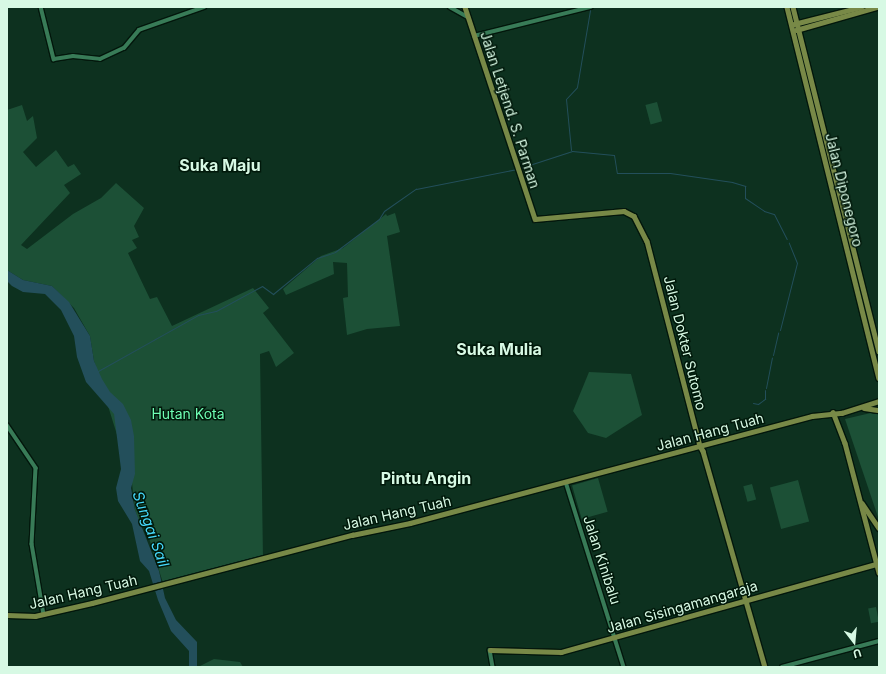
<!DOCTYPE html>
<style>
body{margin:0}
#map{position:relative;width:886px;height:674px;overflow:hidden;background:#0d311f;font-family:Inter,sans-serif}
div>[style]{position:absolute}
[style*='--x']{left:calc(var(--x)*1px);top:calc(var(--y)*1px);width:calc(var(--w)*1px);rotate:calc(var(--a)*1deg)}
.green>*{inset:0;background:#1c5036;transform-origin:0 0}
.water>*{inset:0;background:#234f5b}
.stream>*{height:1px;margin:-0.5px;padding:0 0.5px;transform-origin:0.5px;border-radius:0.5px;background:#234f5b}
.roads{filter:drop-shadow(1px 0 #03170c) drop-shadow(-1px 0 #03170c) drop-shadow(0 1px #03170c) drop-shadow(0 -1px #03170c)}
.minor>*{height:3.5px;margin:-1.75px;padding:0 1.75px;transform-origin:1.75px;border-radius:1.75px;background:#387b57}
.major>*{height:4.5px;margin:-2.25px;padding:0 2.25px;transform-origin:2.25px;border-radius:2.25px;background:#788947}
span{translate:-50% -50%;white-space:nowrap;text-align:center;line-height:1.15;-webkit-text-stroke:3px #00180a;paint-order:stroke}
.street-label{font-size:14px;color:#d7f9e4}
.park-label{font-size:14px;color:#6ffeb4}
.water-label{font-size:15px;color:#45d7fa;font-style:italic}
.quarter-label{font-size:16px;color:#d7f9e4;font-weight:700}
.frame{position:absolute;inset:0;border:8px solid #d7f9e4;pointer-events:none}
.north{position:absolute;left:834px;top:622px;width:40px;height:40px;-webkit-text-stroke:3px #00180a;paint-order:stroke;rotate:164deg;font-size:11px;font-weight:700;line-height:16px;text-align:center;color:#d7f9e4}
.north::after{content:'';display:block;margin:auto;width:14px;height:18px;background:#d7f9e4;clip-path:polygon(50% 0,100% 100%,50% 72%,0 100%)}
</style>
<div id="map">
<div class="green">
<div style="left:657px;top:102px;width:20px;height:12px;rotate:75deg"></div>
<div style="clip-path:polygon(22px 105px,27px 121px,33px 116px,37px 138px,23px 152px,36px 167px,56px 150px,68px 167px,74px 164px,81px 174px,64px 185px,70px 193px,21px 245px,27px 249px,73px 214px,101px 198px,116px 183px,144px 208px,134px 226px,139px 237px,132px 240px,137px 248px,128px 253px,150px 299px,157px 297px,172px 326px,253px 288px,269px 308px,263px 313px,294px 353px,276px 367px,269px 351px,260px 354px,263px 559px,163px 583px,143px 519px,138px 519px,135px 510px,132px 483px,94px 361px,90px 336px,74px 308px,52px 286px,23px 280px,7px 270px,7px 110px)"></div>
<div style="clip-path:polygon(395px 213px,400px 232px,387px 236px,400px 326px,367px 329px,347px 335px,343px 298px,348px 297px,347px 263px,333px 262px,334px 274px,286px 295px,283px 289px,321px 256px,343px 248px,386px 214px,387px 216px)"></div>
<div style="clip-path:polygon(589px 372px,631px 374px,642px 415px,606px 438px,588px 433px,573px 411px)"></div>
<div style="clip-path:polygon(875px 412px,879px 415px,879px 520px,845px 419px)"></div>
<div style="left:598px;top:478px;width:35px;height:27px;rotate:74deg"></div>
<div style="left:798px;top:480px;width:43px;height:29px;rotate:75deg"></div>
<div style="left:752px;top:484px;width:16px;height:9px;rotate:75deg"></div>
<div style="left:876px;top:607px;width:15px;height:8px;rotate:79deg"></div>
<div style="clip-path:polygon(214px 659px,240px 662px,243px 667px,198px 667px)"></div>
</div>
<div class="water">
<div style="clip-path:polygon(7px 270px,23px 280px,52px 286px,69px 302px,90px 336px,94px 361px,102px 379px,110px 392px,123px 404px,131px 420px,134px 436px,135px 474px,131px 488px,135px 510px,159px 571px,165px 598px,176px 620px,197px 642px,197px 667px,189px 667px,189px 651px,171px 631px,158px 600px,149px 571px,140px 561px,132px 524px,118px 501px,116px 488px,121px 469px,114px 414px,86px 382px,77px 357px,74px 336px,61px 310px,45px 294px,23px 292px,12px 286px,7px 281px)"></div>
</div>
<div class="stream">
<div style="--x:571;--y:150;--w:51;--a:-95.6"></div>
<div style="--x:566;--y:99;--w:16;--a:-47"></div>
<div style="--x:577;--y:87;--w:78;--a:-80.4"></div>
<div style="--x:520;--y:168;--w:55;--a:-18.1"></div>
<div style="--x:572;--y:151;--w:42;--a:5.4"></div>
<div style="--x:614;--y:155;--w:18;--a:81"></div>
<div style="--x:617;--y:173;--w:53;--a:0"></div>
<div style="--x:670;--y:173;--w:63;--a:8.3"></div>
<div style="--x:732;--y:182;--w:14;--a:17"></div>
<div style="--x:745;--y:186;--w:12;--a:90"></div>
<div style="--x:745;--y:198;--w:23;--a:34"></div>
<div style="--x:764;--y:211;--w:10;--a:17"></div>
<div style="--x:774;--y:214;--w:28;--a:63"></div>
<div style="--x:780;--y:330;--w:69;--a:-75.8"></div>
<div style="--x:797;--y:263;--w:22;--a:-112"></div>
<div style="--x:773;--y:355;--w:23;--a:-77"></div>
<div style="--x:98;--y:371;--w:115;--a:-29.2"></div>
<div style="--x:198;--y:315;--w:18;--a:-13"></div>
<div style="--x:216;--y:311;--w:52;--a:-28.5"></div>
<div style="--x:262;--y:286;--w:14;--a:36"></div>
<div style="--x:273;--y:294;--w:57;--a:-39.3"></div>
<div style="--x:317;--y:258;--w:19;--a:-18"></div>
<div style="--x:335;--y:252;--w:55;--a:-36.9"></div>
<div style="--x:379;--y:219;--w:9;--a:-58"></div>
<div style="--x:384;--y:211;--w:39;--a:-35"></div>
<div style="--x:416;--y:189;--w:103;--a:-11.2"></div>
<div style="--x:766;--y:388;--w:31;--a:-79"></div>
<div style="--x:753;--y:403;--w:5;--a:11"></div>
<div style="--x:758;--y:404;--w:9;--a:-36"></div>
<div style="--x:765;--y:399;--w:9;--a:-90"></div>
</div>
<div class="roads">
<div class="minor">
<div style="--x:41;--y:7;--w:54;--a:76"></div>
<div style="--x:54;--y:59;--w:19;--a:-9"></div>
<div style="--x:73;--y:56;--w:27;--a:6"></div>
<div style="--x:100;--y:59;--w:26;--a:-25"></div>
<div style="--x:124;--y:48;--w:23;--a:-50"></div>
<div style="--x:139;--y:30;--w:69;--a:-19.5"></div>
<div style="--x:450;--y:7;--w:21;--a:29"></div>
<div style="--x:474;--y:36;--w:120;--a:-14"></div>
<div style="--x:7;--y:425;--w:52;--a:56"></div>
<div style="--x:36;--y:468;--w:76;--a:93"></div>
<div style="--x:32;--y:544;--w:72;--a:80.4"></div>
<div style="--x:566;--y:482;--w:194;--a:72.6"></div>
<div style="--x:490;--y:650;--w:17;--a:80"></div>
<div style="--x:782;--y:667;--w:100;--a:-15"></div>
</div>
<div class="major">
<div style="--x:465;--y:7;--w:223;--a:71.7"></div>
<div style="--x:535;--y:219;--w:89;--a:-5.1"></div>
<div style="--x:624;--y:211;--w:11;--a:27"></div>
<div style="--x:634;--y:216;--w:28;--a:63"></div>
<div style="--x:647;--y:241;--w:212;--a:75.5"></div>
<div style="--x:700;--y:446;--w:6;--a:59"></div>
<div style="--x:703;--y:451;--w:225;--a:74"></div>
<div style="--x:787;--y:7;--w:382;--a:76.1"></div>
<div style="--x:793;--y:7;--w:355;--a:76"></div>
<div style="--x:794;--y:24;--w:69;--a:-14.2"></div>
<div style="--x:796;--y:30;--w:84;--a:-15.9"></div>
<div style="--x:864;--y:408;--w:15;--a:8"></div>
<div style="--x:833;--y:412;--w:33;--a:69"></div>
<div style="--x:845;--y:443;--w:134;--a:75.3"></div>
<div style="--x:862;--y:503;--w:30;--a:56"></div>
<div style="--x:7;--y:615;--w:28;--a:2"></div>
<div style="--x:35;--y:616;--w:58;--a:-12.8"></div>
<div style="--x:92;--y:603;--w:269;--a:-14.7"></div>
<div style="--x:352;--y:535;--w:59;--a:-11.7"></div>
<div style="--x:410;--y:523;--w:416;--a:-14.9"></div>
<div style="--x:812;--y:416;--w:30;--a:-6"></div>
<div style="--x:842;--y:413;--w:39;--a:-18"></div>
<div style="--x:490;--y:650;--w:71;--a:1.6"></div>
<div style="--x:561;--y:652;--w:330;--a:-15.6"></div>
</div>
</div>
<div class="street-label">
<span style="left:510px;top:110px;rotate:72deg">Jalan Letjend. S. Parman</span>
<span style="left:844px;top:190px;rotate:76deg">Jalan Diponegoro</span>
<span style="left:685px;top:343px;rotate:76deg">Jalan Dokter Sutomo</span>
<span style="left:710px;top:432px;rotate:-15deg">Jalan Hang Tuah</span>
<span style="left:397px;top:513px;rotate:-13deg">Jalan Hang Tuah</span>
<span style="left:602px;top:560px;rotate:72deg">Jalan Kinibalu</span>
<span style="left:83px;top:592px;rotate:-13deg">Jalan Hang Tuah</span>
<span style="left:682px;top:607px;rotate:-16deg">Jalan Sisingamangaraja</span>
</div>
<div class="park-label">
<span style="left:188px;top:414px">Hutan Kota</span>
</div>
<div class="water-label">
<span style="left:151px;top:529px;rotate:70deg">Sungai Sail</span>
</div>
<div class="quarter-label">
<span style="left:220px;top:165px">Suka Maju</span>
<span style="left:499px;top:349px">Suka Mulia</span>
<span style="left:426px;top:478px">Pintu Angin</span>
</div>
<div class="frame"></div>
<div class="north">U</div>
</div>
